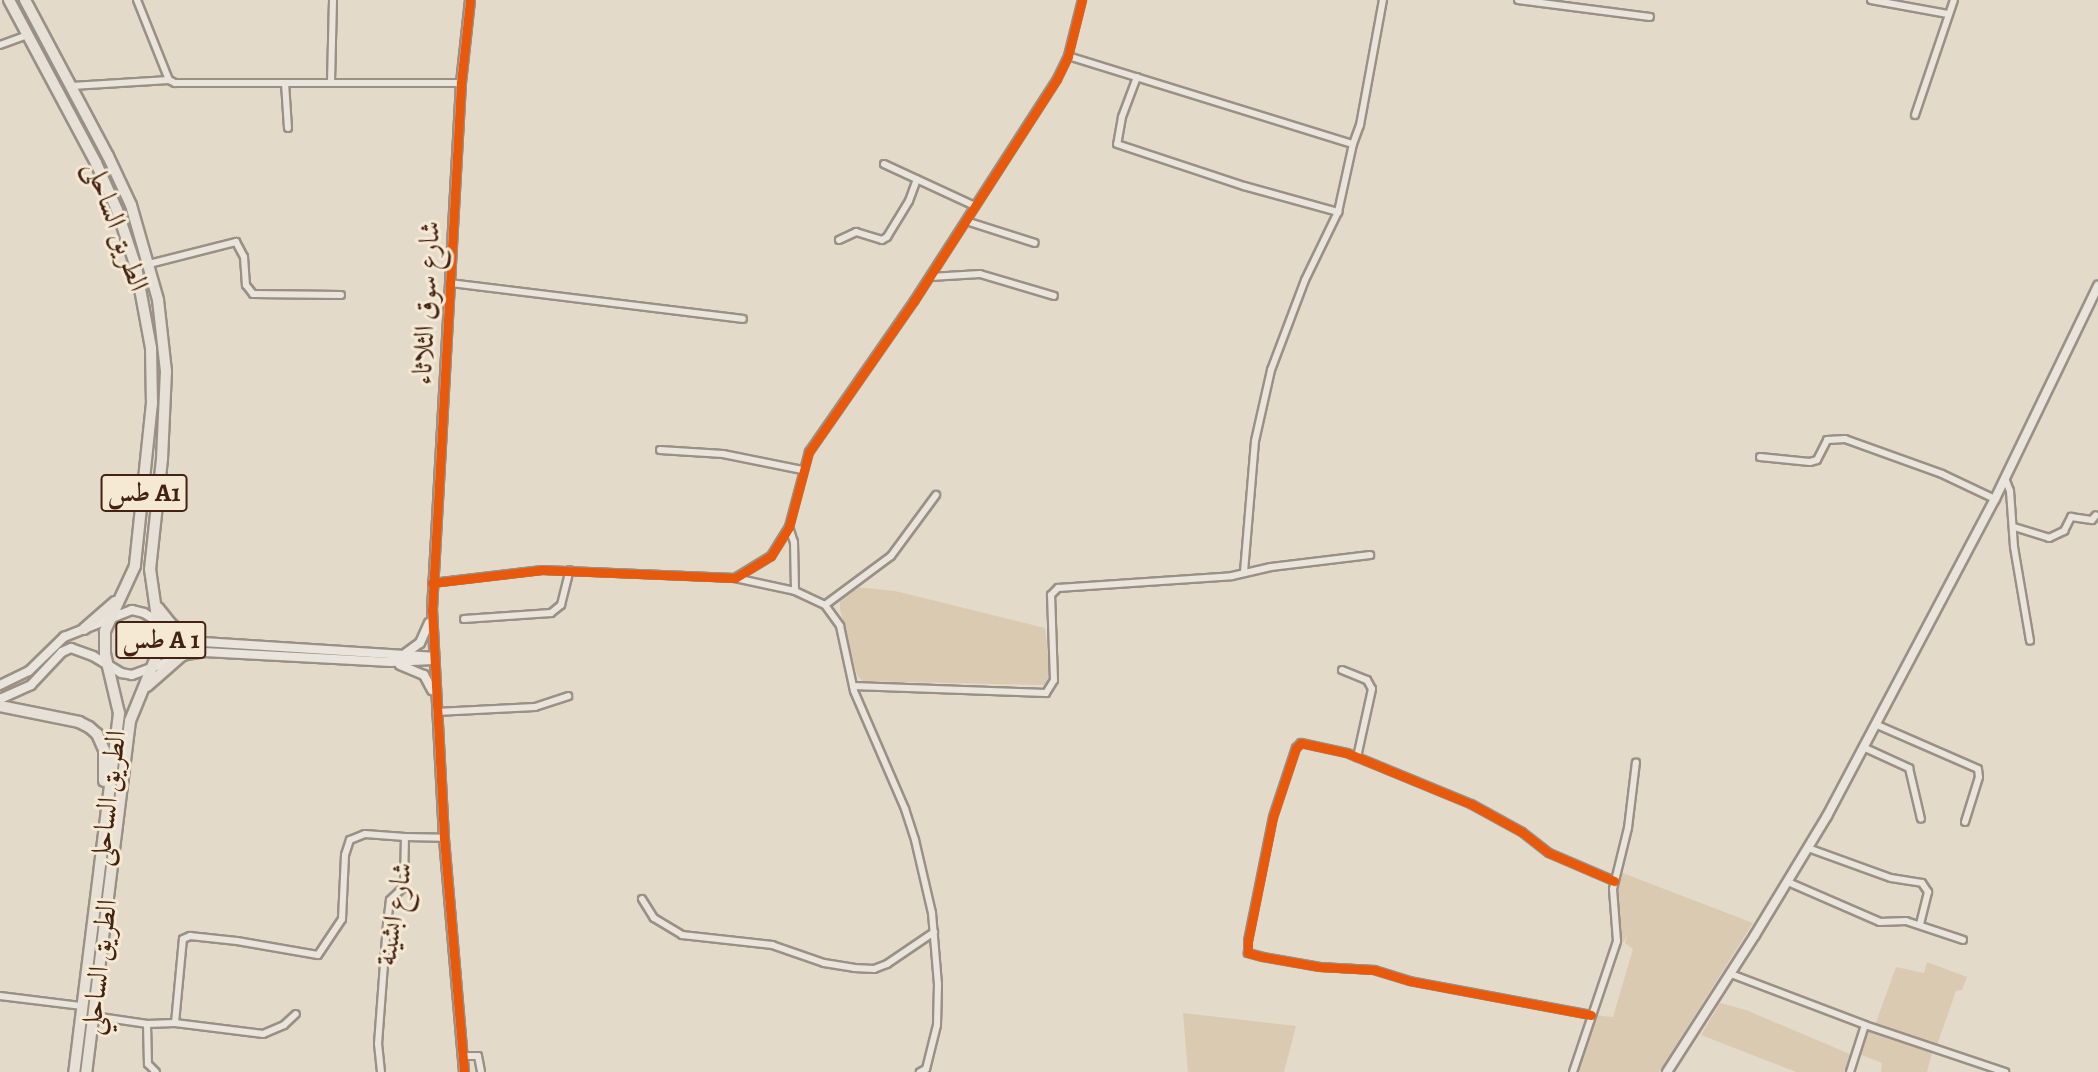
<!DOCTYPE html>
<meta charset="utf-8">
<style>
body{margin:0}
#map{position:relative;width:2098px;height:1072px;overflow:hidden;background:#e4dac9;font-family:Alegreya,Amiri,serif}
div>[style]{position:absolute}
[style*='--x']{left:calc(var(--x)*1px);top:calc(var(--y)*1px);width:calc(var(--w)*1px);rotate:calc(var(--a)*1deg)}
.green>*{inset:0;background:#dbcab2}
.roads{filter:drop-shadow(2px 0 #9a9085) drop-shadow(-2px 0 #9a9085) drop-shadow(0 2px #9a9085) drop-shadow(0 -2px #9a9085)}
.minor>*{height:6px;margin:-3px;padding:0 3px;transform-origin:3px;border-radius:3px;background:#e9e4dc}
.tertiary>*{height:8px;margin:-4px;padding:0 4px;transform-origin:4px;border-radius:4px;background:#e9e4dc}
.trunk>*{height:10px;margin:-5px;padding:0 5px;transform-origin:5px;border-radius:5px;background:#e6e0d6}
.cycleway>*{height:9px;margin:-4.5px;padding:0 4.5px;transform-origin:4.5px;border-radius:4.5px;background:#e8590c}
span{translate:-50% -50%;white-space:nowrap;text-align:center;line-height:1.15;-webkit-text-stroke:6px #f5e9d4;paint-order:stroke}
.shield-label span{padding:2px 5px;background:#f5e9d4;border:2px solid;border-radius:5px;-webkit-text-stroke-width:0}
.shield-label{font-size:26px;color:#432212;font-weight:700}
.street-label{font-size:28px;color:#432212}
</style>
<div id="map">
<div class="green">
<div style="clip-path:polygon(855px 587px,895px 591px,1045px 628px,1050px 675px,1044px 685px,862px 681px,857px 675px,840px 609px,840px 598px)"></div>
<div style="clip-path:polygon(1620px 872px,1753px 923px,1659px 1072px,1576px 1072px,1593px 1015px,1613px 1017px,1633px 949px,1625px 943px,1628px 934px,1623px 943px,1620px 942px,1615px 888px)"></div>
<div style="clip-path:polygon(1927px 962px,1967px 977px,1962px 990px,1956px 991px,1936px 1048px,1875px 1025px,1896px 967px,1924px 973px)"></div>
<div style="clip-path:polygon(1720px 1003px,1746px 1010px,1852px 1055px,1846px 1072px,1796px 1072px,1701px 1035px)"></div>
<div style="clip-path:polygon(1183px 1013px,1296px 1026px,1284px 1072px,1188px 1072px)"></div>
<div style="clip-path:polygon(1866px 1028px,1932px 1053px,1927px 1072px,1881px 1072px,1882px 1063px,1859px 1054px)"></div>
</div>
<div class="roads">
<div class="minor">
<div style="--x:137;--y:0;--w:86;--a:68.2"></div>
<div style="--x:169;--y:80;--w:7;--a:27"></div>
<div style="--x:175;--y:83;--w:286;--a:0"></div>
<div style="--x:1518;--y:0;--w:133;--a:7.3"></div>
<div style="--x:1871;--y:0;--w:78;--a:10.3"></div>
<div style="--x:0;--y:45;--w:30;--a:-20"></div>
<div style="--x:1068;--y:56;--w:298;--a:17.2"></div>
<div style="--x:1137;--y:77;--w:43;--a:110.6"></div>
<div style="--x:1122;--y:117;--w:27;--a:100"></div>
<div style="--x:1117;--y:144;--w:134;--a:18.3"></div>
<div style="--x:1244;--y:186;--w:98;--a:15.5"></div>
<div style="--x:331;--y:82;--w:82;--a:-88.6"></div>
<div style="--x:285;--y:83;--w:45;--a:86.2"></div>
<div style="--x:72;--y:86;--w:97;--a:-3.5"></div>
<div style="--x:1915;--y:115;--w:121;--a:-71.3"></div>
<div style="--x:884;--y:164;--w:100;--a:24.8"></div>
<div style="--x:966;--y:221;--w:72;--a:17.7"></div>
<div style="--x:839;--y:240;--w:19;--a:-25"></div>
<div style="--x:856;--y:232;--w:27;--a:17"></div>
<div style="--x:882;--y:240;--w:6;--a:-31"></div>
<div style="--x:887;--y:237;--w:42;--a:-58.6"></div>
<div style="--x:909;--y:201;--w:23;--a:-70"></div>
<div style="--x:149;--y:264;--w:90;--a:-14.2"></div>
<div style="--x:236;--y:242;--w:17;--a:62"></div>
<div style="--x:244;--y:257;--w:28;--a:86"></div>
<div style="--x:246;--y:285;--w:11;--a:52"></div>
<div style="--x:253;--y:294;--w:88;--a:0.7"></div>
<div style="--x:930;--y:277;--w:50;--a:-3.4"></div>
<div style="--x:980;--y:274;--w:77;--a:16.6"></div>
<div style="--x:450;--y:283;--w:295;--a:7"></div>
<div style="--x:660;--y:450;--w:63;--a:3.6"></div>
<div style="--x:723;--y:454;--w:81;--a:11.4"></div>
<div style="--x:1760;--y:457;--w:50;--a:5.7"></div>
<div style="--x:1810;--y:462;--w:7;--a:-16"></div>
<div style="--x:1817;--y:460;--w:22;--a:-63"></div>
<div style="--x:1827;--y:440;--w:18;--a:-3"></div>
<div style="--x:1845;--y:439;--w:103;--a:19.8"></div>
<div style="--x:1942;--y:474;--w:59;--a:25.3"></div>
<div style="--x:2005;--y:478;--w:14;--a:69"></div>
<div style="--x:2010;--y:491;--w:56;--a:85.9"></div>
<div style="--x:2014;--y:547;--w:95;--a:80.3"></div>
<div style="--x:789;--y:527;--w:16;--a:72"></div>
<div style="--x:794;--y:542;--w:49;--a:88.8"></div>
<div style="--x:2014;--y:527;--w:37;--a:17"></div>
<div style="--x:2049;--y:538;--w:17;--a:-25"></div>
<div style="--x:2064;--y:531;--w:16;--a:-63"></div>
<div style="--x:2071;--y:517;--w:21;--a:8"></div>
<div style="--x:2092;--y:520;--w:6;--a:-51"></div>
<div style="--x:1244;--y:572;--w:131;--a:-85.2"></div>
<div style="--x:1255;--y:441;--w:73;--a:-77.3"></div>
<div style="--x:1271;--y:370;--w:96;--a:-69.3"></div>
<div style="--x:1305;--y:280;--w:76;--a:-64.1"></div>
<div style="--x:1338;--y:212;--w:70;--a:-77.6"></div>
<div style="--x:1353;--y:144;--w:20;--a:-70"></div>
<div style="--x:1360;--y:125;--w:127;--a:-79.6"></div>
<div style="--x:735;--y:578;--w:61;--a:12.2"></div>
<div style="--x:795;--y:591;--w:33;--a:25"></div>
<div style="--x:825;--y:605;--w:26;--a:54"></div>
<div style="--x:840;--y:626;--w:66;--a:77.8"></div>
<div style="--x:854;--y:691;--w:129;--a:66.6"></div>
<div style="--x:905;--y:809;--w:33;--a:72"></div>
<div style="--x:915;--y:840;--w:75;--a:76.9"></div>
<div style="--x:932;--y:913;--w:71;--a:85.2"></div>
<div style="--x:938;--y:984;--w:41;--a:91.4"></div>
<div style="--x:937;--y:1025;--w:45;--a:104"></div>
<div style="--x:926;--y:1069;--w:7;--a:153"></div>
<div style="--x:432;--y:583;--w:111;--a:-6.7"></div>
<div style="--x:542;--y:570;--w:193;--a:2.4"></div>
<div style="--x:735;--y:578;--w:42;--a:-31.4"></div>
<div style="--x:771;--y:556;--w:34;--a:-58"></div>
<div style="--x:789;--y:527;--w:78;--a:-75.1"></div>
<div style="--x:809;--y:452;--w:184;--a:-55.2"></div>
<div style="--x:914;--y:301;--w:264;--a:-57.2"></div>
<div style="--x:1057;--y:79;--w:25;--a:-64"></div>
<div style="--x:1068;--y:56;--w:58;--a:-76"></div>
<div style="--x:825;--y:605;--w:82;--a:-36.6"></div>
<div style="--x:891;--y:556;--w:76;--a:-53.6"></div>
<div style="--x:464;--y:619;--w:87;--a:-3.9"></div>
<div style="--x:551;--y:613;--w:13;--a:-39"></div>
<div style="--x:561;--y:605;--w:36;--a:-76"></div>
<div style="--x:1342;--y:670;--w:27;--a:22"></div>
<div style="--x:1367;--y:680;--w:10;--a:61"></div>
<div style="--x:1372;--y:689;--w:70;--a:102.4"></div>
<div style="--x:853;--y:686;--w:193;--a:2.1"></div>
<div style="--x:1046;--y:693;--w:15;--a:-58"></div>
<div style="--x:1054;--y:680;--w:85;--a:-92"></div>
<div style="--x:1051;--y:595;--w:10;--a:-45"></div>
<div style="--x:1058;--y:588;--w:174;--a:-3.9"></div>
<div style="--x:1232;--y:576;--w:40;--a:-13"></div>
<div style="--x:1271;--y:567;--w:100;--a:-6.9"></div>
<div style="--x:436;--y:712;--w:99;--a:-2.9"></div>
<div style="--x:535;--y:707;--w:35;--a:-18"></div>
<div style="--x:1875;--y:724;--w:112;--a:23.6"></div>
<div style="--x:1978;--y:769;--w:8;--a:83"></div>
<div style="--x:1979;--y:777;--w:47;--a:107.3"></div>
<div style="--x:1863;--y:747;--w:51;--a:24.5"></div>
<div style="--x:1909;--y:768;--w:52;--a:76.8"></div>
<div style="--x:1808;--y:848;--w:88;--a:19.9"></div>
<div style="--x:1891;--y:878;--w:31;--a:9"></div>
<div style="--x:1922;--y:883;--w:11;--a:56"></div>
<div style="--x:1928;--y:892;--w:34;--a:104"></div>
<div style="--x:1788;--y:882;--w:100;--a:23.5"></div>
<div style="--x:1880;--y:922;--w:26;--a:-2"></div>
<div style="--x:1906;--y:921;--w:60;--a:18.4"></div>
<div style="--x:642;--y:899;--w:22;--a:58"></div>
<div style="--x:654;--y:918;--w:33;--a:31"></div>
<div style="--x:682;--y:935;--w:91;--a:6.3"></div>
<div style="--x:772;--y:945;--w:55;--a:19.1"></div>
<div style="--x:824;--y:963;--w:30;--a:9"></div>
<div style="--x:854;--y:968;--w:20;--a:3"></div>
<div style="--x:874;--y:969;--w:14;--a:-21"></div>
<div style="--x:887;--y:964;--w:57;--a:-34.2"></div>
<div style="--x:1731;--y:974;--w:143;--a:20.8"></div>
<div style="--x:1865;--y:1025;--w:148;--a:18.6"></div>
<div style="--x:0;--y:996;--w:83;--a:7"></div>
<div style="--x:1591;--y:1015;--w:184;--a:-169.4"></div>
<div style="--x:1410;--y:981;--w:38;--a:-163"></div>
<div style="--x:1374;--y:970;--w:54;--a:-176.8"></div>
<div style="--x:1320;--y:967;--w:58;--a:-170"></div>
<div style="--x:1263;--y:957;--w:16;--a:-165"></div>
<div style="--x:1248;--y:953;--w:12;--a:-90"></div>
<div style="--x:1248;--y:941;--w:126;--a:-78.6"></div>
<div style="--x:1273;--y:817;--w:73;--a:-71.6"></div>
<div style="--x:1296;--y:748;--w:7;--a:-45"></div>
<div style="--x:1301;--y:743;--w:47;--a:12.3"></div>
<div style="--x:1347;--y:753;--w:134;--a:22.4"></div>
<div style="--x:1471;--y:804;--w:58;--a:28.8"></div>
<div style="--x:1522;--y:832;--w:34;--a:38"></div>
<div style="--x:1549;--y:853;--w:71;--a:23.3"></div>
<div style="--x:93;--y:1016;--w:55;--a:8.4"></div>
<div style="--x:147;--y:1024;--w:28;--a:-2"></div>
<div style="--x:175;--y:1023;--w:89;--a:7.1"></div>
<div style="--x:263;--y:1034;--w:23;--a:-23"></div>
<div style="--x:284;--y:1025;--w:16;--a:-43"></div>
<div style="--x:175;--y:1023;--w:84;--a:-84.6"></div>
<div style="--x:183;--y:939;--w:8;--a:-23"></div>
<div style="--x:190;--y:936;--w:47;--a:6.1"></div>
<div style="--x:237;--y:941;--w:82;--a:9.8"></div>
<div style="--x:318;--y:955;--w:43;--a:-56.3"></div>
<div style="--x:342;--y:919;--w:64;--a:-87.3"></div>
<div style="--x:345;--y:855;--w:16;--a:-72"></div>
<div style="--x:350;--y:840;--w:16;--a:-22"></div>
<div style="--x:365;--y:834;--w:40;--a:4.3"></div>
<div style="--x:147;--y:1024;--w:40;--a:88.6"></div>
<div style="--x:148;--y:1064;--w:11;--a:45"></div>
<div style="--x:463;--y:1056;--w:15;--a:0"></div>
<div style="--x:478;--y:1056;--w:16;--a:79"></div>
<div style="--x:381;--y:1072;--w:28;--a:-96"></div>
<div style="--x:378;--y:1044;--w:120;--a:-85.7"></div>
<div style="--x:387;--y:924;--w:24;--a:-83"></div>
<div style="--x:390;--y:900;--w:19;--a:-43"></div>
<div style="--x:404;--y:887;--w:50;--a:-88.9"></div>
<div style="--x:405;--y:837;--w:39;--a:1"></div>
<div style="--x:1573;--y:1072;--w:138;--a:-71.4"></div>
<div style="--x:1617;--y:941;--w:52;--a:-94.4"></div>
<div style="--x:1613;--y:889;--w:63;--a:-76.2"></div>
<div style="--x:1628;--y:828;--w:66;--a:-83.1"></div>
<div style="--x:1850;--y:1072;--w:49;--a:-72.3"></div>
</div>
<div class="tertiary">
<div style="--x:406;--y:653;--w:17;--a:-36"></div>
<div style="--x:420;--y:643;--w:22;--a:-66"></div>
<div style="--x:400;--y:665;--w:26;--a:23"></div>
<div style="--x:424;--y:675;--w:17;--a:62"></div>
<div style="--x:0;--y:685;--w:32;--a:-26"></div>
<div style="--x:29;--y:671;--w:49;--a:-44.2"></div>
<div style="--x:64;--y:637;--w:73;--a:-21.7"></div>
<div style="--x:132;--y:610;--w:12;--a:14"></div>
<div style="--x:144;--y:613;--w:31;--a:32"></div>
<div style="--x:170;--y:629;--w:35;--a:22"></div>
<div style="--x:203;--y:642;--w:230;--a:3.7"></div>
<div style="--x:0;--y:699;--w:34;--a:-24"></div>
<div style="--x:31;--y:685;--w:45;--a:-46.8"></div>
<div style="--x:62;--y:652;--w:10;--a:-24"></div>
<div style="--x:71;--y:648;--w:23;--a:20"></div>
<div style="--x:93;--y:656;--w:33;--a:31"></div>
<div style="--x:121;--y:673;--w:11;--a:10"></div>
<div style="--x:132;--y:675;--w:58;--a:-20.3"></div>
<div style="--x:186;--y:655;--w:18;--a:-9"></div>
<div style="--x:204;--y:652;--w:187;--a:3.1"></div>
<div style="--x:391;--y:662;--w:42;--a:-2.7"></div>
<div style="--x:464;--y:1072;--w:235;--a:-94.9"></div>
<div style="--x:444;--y:838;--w:228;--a:-93"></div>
<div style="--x:432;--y:610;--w:528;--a:-86.85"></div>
<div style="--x:461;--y:83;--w:83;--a:-83.8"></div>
<div style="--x:1667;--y:1072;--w:163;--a:-57.3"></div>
<div style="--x:1755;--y:935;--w:139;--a:-58.8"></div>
<div style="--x:1827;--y:816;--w:359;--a:-62.1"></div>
<div style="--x:1995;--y:499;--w:237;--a:-64.2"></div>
</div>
<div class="trunk">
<div style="--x:9;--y:0;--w:185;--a:61.9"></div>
<div style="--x:96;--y:163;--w:51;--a:65.9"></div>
<div style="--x:117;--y:210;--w:60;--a:71.6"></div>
<div style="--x:136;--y:267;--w:82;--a:79.5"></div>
<div style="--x:151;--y:348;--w:55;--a:89"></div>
<div style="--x:152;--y:403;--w:164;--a:96"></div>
<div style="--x:135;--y:566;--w:72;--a:114.8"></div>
<div style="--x:105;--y:631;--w:23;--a:90"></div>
<div style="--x:105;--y:654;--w:61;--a:76.7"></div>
<div style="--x:119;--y:713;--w:362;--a:97.1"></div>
<div style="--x:25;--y:0;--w:177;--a:62"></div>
<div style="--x:108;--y:156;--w:54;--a:64.9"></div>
<div style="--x:131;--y:205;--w:99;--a:74.1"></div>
<div style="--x:158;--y:300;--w:71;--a:83.6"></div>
<div style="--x:166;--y:371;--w:88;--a:92.6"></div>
<div style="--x:162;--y:459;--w:111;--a:96.2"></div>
<div style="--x:150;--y:569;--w:77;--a:81.8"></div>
<div style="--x:161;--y:645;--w:82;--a:112.2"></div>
<div style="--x:130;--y:721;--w:354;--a:97.1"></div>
<div style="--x:158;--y:608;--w:22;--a:51"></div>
<div style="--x:172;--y:625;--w:17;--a:40"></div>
<div style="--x:84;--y:629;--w:41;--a:-41.1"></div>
<div style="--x:147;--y:686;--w:44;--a:-41.3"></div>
<div style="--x:0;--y:706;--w:81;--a:11.4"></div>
<div style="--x:79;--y:722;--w:11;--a:27"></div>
<div style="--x:89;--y:727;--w:11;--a:41"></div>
<div style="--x:97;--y:734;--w:17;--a:66"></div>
<div style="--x:104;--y:750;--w:31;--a:90"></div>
</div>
</div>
<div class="cycleway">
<div style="--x:432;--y:583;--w:111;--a:-6.7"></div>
<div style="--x:542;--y:570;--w:193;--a:2.4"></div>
<div style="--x:735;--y:578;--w:42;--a:-31.4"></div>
<div style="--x:771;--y:556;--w:34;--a:-58"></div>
<div style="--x:789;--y:527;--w:78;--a:-75.1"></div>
<div style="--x:809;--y:452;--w:184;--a:-55.2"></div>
<div style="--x:914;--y:301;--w:264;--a:-57.2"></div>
<div style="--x:1057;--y:79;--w:25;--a:-64"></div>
<div style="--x:1068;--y:56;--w:58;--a:-76"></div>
<div style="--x:1591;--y:1015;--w:184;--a:-169.4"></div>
<div style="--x:1410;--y:981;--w:38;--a:-163"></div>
<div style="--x:1374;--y:970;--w:54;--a:-176.8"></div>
<div style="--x:1320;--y:967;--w:58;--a:-170"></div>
<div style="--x:1263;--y:957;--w:16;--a:-165"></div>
<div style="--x:1248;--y:953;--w:12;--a:-90"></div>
<div style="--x:1248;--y:941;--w:126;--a:-78.6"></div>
<div style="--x:1273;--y:817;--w:73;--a:-71.6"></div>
<div style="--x:1296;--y:748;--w:7;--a:-45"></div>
<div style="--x:1301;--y:743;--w:47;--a:12.3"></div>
<div style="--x:1347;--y:753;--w:134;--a:22.4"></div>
<div style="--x:1471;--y:804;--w:58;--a:28.8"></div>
<div style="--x:1522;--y:832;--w:34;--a:38"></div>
<div style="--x:1549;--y:853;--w:71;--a:23.3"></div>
<div style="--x:464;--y:1072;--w:235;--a:-94.9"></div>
<div style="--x:444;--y:838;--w:228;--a:-93"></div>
<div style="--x:432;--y:610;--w:528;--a:-86.85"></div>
<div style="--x:461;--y:83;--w:83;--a:-83.8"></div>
</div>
<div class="shield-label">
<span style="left:144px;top:493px">طس A1</span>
<span style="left:161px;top:640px">طس A 1</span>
</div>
<div class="street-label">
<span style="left:117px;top:226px;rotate:70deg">الطريق الساحلى</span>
<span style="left:426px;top:303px;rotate:-87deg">شارع سوق الثلاثاء</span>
<span style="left:108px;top:798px;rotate:-83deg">الطريق الساحلى</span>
<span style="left:394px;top:914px;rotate:-80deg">شارع ابشينة</span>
<span style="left:99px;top:967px;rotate:-83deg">الطريق الساحلي</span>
</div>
</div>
